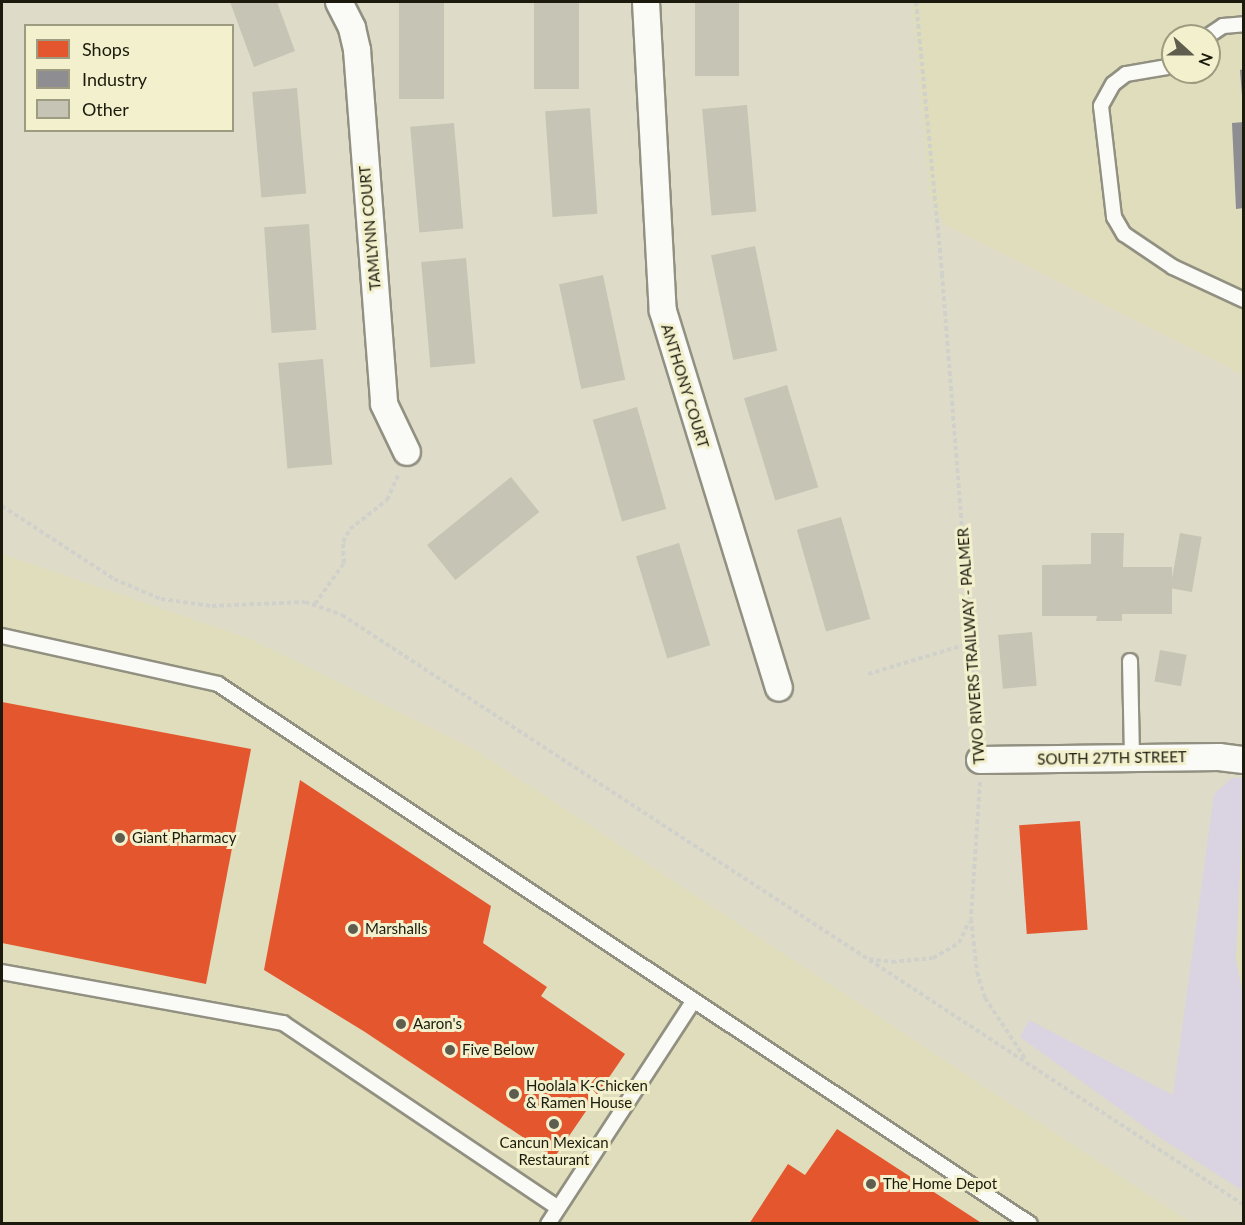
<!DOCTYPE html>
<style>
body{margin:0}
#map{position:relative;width:1245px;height:1225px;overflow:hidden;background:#dedcc8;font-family:Lato,sans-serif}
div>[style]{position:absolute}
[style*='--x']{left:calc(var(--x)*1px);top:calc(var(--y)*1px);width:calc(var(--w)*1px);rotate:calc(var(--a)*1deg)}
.built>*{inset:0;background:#dfddbb}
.green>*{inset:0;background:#dad3e2}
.shops>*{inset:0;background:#e4572e;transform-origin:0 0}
.industry>*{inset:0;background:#8d8d92}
.building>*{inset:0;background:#c6c5b5;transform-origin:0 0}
.path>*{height:4px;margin-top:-2px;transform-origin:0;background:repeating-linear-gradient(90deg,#d1d1cb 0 4.5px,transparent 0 7.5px)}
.roads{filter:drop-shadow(2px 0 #919081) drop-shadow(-2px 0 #919081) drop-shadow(0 2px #919081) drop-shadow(0 -2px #919081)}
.service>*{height:14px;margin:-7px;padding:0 7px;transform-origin:7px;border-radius:7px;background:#fafaf7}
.minor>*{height:26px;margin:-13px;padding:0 13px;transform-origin:13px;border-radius:13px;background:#fafaf7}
.dots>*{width:16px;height:16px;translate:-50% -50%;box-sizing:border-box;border:3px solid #f3f1cd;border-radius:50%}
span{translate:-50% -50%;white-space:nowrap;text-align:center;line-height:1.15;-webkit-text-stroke:6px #f3f1cd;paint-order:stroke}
.street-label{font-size:15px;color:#1b1a0d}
.poi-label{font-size:15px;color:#1b1a0d}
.left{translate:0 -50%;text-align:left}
.frame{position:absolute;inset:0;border:3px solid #1b1a0d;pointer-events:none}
.legend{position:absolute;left:24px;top:24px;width:210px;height:108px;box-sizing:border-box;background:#f3f1cd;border:2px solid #9d9b80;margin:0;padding:8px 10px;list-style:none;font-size:18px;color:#1b1a0d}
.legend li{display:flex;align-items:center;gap:12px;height:30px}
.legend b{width:30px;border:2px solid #9d9b80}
.north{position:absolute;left:1161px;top:24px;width:60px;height:60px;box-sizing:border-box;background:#f3f1cd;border:2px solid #9d9b80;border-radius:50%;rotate:111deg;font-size:16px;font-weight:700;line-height:24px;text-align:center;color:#1b1a0d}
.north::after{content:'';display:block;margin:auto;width:21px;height:27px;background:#5f5e4e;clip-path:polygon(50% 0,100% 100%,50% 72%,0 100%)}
</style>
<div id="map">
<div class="built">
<div style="clip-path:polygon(evenodd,912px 2px,1243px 2px,1243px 375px,944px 224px,930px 197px,912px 2px,1173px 36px,1209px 36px,1209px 72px,1173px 72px,1173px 36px)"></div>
<div style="clip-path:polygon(2px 554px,250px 639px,474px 749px,1191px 1223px,2px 1224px)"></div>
<div style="clip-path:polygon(1243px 825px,1243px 1140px,1236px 960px,1238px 837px)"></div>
</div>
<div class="green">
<div style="clip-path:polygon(1232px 778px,1244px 778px,1236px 960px,1244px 1000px,1243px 1191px,1156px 1135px,1020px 1037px,1029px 1020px,1173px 1095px,1214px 794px)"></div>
</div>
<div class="shops">
<div style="clip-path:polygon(2px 702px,251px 749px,206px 984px,2px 943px)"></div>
<div style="clip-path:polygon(300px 780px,491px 906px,483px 943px,547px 987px,541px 996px,625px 1054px,554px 1158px,365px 1032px,264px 970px)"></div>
<div style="left:1080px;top:821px;width:109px;height:61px;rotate:86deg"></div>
<div style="clip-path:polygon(837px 1129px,983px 1224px,749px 1224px,788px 1164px,805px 1175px)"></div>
</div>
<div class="industry">
<div style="clip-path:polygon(1244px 69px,1244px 96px,1242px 96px,1240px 70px)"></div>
<div style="clip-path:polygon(1244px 122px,1244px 208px,1236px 209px,1232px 123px)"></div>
</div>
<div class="building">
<div style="clip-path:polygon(230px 2px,277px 2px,295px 51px,254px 67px)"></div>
<div style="left:399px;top:2px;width:45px;height:97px"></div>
<div style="left:534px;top:2px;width:45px;height:87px"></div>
<div style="left:695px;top:2px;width:44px;height:74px"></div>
<div style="left:297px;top:88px;width:106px;height:45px;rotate:85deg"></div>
<div style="left:747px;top:105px;width:107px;height:45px;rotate:85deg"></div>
<div style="left:590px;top:108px;width:106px;height:45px;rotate:86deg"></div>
<div style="left:454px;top:123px;width:106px;height:44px;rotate:85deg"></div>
<div style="left:309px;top:224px;width:106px;height:45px;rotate:86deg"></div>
<div style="left:755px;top:246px;width:107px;height:45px;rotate:78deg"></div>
<div style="left:466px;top:258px;width:106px;height:45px;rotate:85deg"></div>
<div style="left:603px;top:275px;width:107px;height:45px;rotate:78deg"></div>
<div style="left:323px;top:359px;width:106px;height:45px;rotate:85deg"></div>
<div style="left:787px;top:385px;width:107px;height:45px;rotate:73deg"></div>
<div style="left:637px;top:407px;width:106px;height:46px;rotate:74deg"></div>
<div style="left:511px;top:477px;width:45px;height:108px;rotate:51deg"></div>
<div style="left:841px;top:517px;width:106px;height:46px;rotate:74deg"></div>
<div style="clip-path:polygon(1091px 533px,1124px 533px,1123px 567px,1172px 567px,1172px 614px,1122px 614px,1122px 621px,1096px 621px,1097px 616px,1042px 616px,1042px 565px,1091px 564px)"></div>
<div style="left:1180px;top:533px;width:22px;height:56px;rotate:10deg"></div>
<div style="left:679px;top:543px;width:107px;height:45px;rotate:73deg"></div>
<div style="left:1032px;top:632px;width:54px;height:34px;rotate:85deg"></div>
<div style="left:1160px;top:650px;width:27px;height:32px;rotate:10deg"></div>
</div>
<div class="path">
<div style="--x:916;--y:2;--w:273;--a:84.5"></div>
<div style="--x:942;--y:274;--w:463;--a:85.5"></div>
<div style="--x:2;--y:506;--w:134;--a:33.1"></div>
<div style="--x:114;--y:579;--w:51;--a:23.1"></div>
<div style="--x:161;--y:599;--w:51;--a:7.8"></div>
<div style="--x:212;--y:606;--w:93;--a:-2.5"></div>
<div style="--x:305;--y:602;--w:39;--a:19"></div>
<div style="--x:342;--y:615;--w:1078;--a:33.19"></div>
<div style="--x:315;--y:604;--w:50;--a:-54.7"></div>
<div style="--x:344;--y:563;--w:21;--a:-93"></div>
<div style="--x:343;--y:542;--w:15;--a:-62"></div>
<div style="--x:350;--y:529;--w:47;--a:-38.1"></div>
<div style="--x:387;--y:500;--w:30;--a:-66"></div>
<div style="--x:868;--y:674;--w:108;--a:-16.8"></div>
<div style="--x:980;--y:782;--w:137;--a:93.8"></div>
<div style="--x:971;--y:919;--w:53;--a:83.5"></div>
<div style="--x:977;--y:972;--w:27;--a:73"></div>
<div style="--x:985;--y:998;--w:74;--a:56.5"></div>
<div style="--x:869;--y:959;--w:23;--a:7"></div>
<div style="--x:892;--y:962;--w:41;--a:-5.6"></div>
<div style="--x:933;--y:958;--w:30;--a:-30"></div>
<div style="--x:959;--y:943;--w:23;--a:-65"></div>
</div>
<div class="roads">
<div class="service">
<div style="--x:1208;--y:36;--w:18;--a:-34"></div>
<div style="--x:1223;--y:26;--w:21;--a:-5"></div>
<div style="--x:1173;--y:66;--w:48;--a:170.3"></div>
<div style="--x:1126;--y:74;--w:16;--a:142"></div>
<div style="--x:1113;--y:84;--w:25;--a:119"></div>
<div style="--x:1101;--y:106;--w:112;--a:83.3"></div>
<div style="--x:1114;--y:217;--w:20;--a:60"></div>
<div style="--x:1124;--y:234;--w:59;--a:34"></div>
<div style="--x:1173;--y:267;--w:78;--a:24.9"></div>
<div style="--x:2;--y:636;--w:221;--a:12.5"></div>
<div style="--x:218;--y:684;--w:975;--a:33.62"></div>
<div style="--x:1130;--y:661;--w:97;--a:88.8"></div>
<div style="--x:2;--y:972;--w:286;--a:10.3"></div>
<div style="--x:283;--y:1023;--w:331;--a:33.9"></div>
<div style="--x:548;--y:1224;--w:264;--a:-56.9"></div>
</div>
<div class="minor">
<div style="--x:339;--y:2;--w:29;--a:63"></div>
<div style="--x:352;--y:28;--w:23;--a:77"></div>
<div style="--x:357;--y:50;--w:355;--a:85.6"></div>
<div style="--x:384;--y:404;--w:53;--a:64.4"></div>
<div style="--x:646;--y:2;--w:309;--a:86.9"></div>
<div style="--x:663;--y:311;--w:394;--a:72.9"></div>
<div style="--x:980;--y:760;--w:239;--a:-0.7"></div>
<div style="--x:1219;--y:757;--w:25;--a:7"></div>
</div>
</div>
<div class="dots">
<div style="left:120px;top:838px;background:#5f5e4e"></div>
<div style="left:353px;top:929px;background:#5f5e4e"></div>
<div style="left:401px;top:1024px;background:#5f5e4e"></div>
<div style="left:450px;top:1050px;background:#5f5e4e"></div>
<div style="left:514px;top:1094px;background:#5f5e4e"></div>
<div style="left:554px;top:1124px;background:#5f5e4e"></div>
<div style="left:871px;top:1184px;background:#5f5e4e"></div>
</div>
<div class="street-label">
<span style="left:370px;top:228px;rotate:-95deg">TAMLYNN COURT</span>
<span style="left:685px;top:386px;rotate:73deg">ANTHONY COURT</span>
<span style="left:971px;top:646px;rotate:-94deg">TWO RIVERS TRAILWAY - PALMER</span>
<span style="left:1112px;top:758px;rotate:-1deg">SOUTH 27TH STREET</span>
</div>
<div class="poi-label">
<span class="left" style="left:132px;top:838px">Giant Pharmacy</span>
<span class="left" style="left:365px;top:929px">Marshalls</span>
<span class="left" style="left:413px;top:1024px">Aaron's</span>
<span class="left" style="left:462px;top:1050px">Five Below</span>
<span class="left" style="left:526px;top:1094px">Hoolala K-Chicken<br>&amp; Ramen House</span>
<span style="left:554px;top:1151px">Cancun Mexican<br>Restaurant</span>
<span class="left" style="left:883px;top:1184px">The Home Depot</span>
</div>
<div class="frame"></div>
<ul class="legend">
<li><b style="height:16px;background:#e4572e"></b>Shops</li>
<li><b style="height:16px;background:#8d8d92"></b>Industry</li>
<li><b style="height:16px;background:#c6c5b5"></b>Other</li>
</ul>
<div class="north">N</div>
</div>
